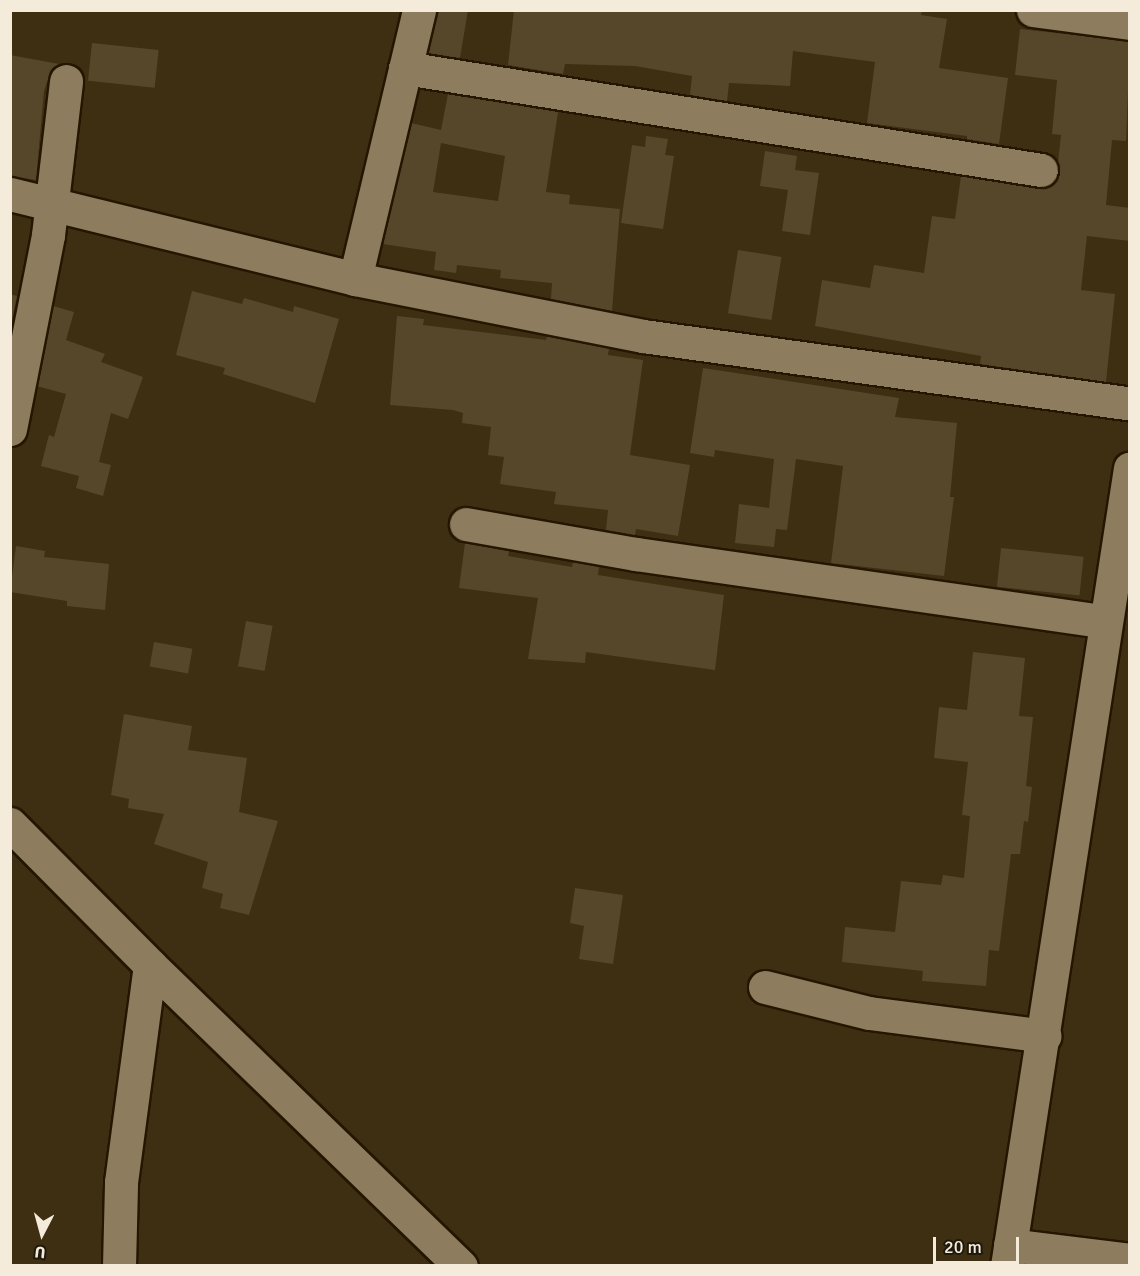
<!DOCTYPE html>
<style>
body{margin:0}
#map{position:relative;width:1140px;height:1276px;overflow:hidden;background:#3e2e12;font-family:Signika,sans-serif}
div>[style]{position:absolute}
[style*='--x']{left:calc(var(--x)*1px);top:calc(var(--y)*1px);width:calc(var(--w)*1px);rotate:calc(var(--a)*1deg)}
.building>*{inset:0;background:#56472b;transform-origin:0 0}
.roads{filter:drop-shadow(2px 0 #241600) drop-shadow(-2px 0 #241600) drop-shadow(0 2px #241600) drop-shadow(0 -2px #241600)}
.minor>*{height:33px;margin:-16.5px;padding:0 16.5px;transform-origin:16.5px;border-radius:16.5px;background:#8e7c5e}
span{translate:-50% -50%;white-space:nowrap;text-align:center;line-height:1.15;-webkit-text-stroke:5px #1f180c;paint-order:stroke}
.frame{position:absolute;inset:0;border:12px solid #f4ebda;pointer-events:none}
.north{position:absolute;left:12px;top:1204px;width:60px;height:60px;-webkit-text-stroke:4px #1f180c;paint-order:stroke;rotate:186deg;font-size:16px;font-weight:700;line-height:24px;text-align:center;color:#f4ebda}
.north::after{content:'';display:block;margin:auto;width:21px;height:27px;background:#f4ebda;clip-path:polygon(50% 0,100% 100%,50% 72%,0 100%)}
.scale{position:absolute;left:933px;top:1237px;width:86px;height:27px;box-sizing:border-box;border:3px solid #f4ebda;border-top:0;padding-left:8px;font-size:18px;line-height:21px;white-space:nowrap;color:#f4ebda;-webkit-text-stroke:4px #1f180c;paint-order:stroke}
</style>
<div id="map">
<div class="building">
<div style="clip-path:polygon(437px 10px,468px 10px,460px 58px,428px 53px)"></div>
<div style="clip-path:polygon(514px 10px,922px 10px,921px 15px,947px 19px,939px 68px,1008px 78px,999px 144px,967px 139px,967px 136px,867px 123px,875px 62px,793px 51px,790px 86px,729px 83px,727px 101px,690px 95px,692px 76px,635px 66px,565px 64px,563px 74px,508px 65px)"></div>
<div style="clip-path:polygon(1020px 29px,1130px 41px,1126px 141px,1112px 140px,1106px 205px,1130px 208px,1130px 241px,1087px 236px,1081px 290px,1115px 294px,1106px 382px,980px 364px,981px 356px,815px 326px,822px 280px,870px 288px,874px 265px,924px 273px,932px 216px,955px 219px,961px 176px,1038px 189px,1056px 181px,1061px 135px,1052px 134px,1057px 80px,1015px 75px)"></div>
<div style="left:92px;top:43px;width:67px;height:38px;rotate:6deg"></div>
<div style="clip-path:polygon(10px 55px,59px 64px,51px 70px,44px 91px,36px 180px,10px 176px)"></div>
<div style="clip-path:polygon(evenodd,448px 94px,558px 112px,546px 192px,570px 195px,569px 204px,620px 209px,612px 311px,551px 299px,552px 283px,500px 278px,501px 270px,457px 265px,456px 273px,434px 270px,436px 252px,383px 244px,411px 123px,441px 130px,448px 94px,441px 143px,505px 156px,498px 201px,433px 192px,441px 143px)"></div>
<div style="clip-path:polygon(646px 136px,668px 139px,665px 155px,674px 156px,663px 229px,621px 223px,632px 145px,645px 147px)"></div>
<div style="clip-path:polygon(765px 151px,797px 156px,795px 170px,819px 173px,810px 235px,782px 231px,788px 190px,760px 186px)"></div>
<div style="left:738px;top:250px;width:44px;height:64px;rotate:9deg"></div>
<div style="clip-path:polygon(192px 291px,242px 304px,244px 298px,293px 312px,294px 306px,339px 319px,315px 403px,223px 374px,225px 368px,176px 355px)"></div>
<div style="clip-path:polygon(10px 294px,17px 296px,10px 329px)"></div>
<div style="clip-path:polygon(53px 306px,74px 312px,66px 340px,105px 354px,101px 362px,143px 377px,128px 419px,111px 413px,99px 462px,111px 465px,103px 496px,76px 488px,79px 476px,41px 466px,49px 435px,54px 437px,66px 394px,37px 386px)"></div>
<div style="clip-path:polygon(397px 316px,424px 319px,423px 325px,546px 340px,547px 336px,609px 348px,608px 355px,643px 360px,630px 455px,690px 465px,678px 536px,636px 529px,635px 535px,606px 530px,608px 510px,554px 504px,556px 492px,500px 484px,504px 457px,488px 455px,491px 427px,462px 423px,463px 413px,453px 410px,390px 405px)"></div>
<div style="clip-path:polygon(703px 368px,899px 398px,895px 417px,957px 423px,950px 497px,954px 497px,944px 576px,831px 563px,843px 466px,796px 459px,787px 530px,776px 529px,774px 547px,735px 543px,739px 504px,769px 508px,774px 459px,715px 450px,714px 457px,690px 453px)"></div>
<div style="clip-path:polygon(465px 543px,509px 551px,508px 556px,572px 567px,573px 562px,599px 567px,598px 575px,724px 595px,715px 670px,586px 652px,585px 663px,528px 659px,538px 598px,459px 588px)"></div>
<div style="clip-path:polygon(16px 546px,45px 551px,44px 557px,109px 564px,105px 610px,67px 606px,67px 601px,10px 592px)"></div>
<div style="left:1001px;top:548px;width:83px;height:39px;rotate:6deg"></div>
<div style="left:246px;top:621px;width:27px;height:46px;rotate:10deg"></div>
<div style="left:154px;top:642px;width:39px;height:25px;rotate:10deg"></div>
<div style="clip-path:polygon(973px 652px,1025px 658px,1019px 716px,1033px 717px,1026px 786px,1032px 787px,1028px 822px,1024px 821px,1020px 854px,1011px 854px,999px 951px,989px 950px,986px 986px,922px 981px,923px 971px,842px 962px,845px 927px,895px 932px,901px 881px,941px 885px,943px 875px,964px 878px,970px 816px,962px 815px,968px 762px,934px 758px,939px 707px,967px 710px)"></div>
<div style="clip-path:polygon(124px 714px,192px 726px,188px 750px,247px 758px,239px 812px,278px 821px,249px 915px,220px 908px,223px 894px,202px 888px,208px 862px,154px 844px,164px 814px,128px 808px,129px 799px,111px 795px)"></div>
<div style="clip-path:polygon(575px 888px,623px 895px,613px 964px,579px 959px,584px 926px,570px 923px)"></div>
</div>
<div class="roads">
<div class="minor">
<div style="--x:1033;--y:10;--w:98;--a:7.6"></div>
<div style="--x:405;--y:68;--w:644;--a:9.11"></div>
<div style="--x:10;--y:194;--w:355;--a:13.8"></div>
<div style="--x:355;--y:279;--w:294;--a:11.2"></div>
<div style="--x:643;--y:336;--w:492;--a:7.9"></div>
<div style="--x:355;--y:279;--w:277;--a:-76.6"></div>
<div style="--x:10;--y:429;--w:198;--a:-78.9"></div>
<div style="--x:48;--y:235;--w:155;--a:-83.3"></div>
<div style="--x:466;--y:524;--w:173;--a:10"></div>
<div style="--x:636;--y:554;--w:472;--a:8.2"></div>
<div style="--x:10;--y:824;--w:199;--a:45.2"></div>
<div style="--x:150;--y:965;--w:433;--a:44.1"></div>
<div style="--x:765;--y:987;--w:107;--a:14"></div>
<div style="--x:869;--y:1013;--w:177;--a:7.4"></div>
<div style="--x:1010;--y:1245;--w:121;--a:7.1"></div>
<div style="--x:119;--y:1266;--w:84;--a:-88.6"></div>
<div style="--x:121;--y:1182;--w:219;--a:-82.4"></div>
<div style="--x:1007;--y:1266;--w:807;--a:-81.24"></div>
</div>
</div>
<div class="frame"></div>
<div class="north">U</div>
<div class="scale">20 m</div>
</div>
